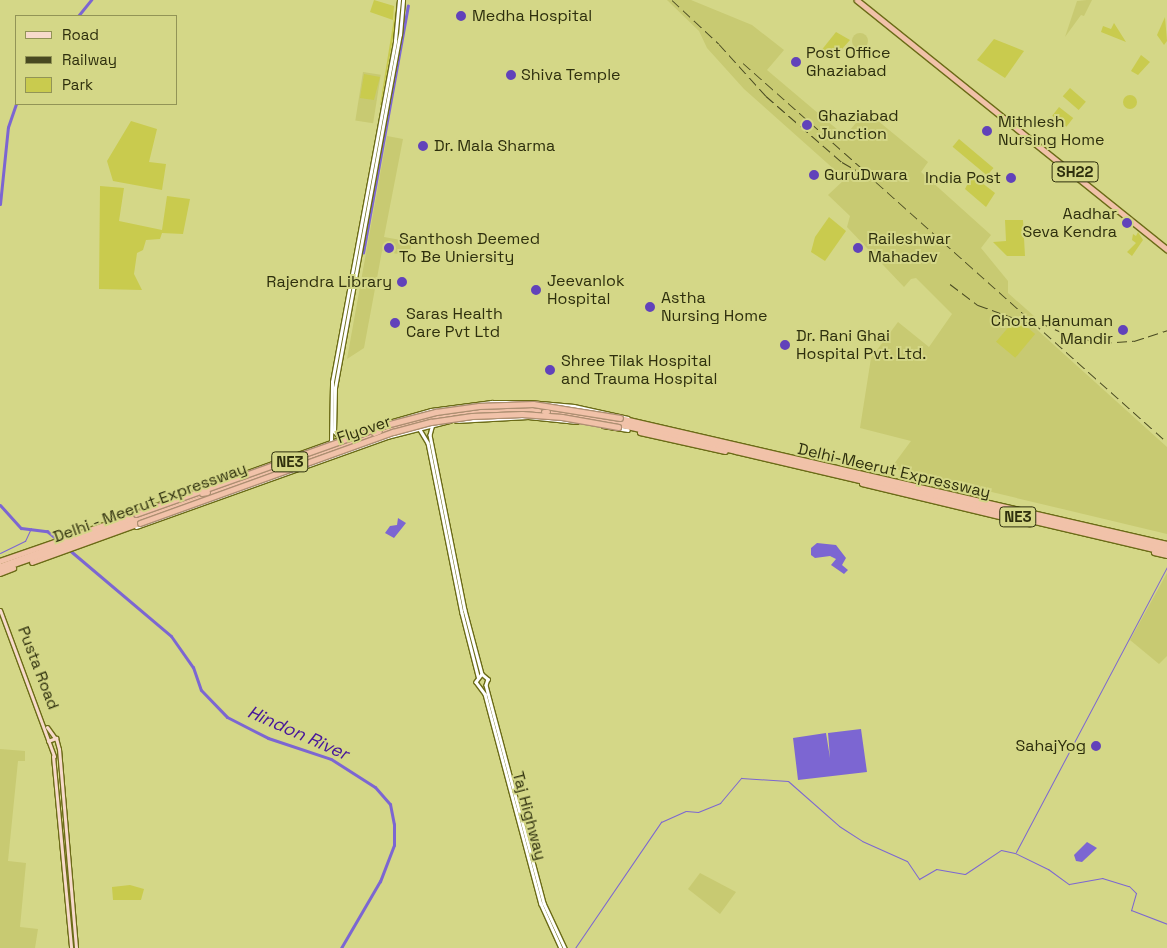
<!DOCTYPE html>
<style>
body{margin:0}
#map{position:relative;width:1167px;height:948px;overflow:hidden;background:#d4d787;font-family:"Space Grotesk",sans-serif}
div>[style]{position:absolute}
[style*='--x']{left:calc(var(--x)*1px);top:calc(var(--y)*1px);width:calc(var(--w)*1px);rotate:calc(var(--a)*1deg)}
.built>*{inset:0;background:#c8ca72;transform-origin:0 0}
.round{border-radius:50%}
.green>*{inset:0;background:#c9cb4e;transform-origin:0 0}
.water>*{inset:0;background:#7c66d2}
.stream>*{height:1px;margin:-0.5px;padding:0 0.5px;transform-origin:0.5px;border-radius:0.5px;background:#7c66d2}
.canal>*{height:2.5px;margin:-1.25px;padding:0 1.25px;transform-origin:1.25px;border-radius:1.25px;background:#7c66d2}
.river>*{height:3px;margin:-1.5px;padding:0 1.5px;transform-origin:1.5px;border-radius:1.5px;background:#7c66d2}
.roads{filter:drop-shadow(1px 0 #6b6b17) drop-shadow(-1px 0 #6b6b17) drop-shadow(0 1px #6b6b17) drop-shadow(0 -1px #6b6b17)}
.secondary>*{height:2.5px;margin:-1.25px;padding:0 1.25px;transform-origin:1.25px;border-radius:1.25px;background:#fff}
.primary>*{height:3px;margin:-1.5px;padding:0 1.5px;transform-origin:1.5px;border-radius:1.5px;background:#f7dacb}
.highway>*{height:4.5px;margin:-2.25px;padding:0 2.25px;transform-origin:2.25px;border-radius:2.25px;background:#f1c2a9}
.rail>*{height:1px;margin-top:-0.5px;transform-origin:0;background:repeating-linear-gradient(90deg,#484920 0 10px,transparent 0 15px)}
.bridges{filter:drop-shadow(1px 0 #ad8f72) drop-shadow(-1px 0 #ad8f72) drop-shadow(0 1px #ad8f72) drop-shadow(0 -1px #ad8f72)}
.highway-bridge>*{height:4.5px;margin:-2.25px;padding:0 2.25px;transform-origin:2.25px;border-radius:2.25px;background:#f1c2a9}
.dots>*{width:14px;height:14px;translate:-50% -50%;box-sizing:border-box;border:2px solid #d4d787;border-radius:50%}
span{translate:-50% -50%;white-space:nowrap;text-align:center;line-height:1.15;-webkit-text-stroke:4px #d4d787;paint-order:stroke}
.shield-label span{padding:1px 4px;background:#d4d787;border:1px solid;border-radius:4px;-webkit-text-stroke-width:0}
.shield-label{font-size:15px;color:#2e2f0d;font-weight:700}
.poi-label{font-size:16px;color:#2e2f0d}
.left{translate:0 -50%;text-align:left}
.right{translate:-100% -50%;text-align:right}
.street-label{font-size:16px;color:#2e2f0d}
.water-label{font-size:18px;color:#46159a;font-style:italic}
.legend{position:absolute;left:15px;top:15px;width:162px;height:90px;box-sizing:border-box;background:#d4d787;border:1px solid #929456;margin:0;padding:6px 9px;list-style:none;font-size:15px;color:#2e2f0d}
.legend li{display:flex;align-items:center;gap:10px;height:25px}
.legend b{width:25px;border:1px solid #929456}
</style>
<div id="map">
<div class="built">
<div style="clip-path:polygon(667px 0,691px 0,752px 25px,784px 50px,767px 70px,845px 136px,866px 111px,928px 162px,921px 172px,991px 235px,981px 248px,1008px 281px,1008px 293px,1035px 317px,1034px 327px,1167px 447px,1167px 534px,891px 468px,911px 441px,860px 428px,871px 358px,898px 322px,929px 347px,952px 314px,916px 278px,911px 279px,904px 287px,847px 227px,850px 216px,828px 195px,845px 179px,744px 89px,707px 48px,699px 31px)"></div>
<div style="clip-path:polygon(1087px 0,1092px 0,1084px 16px,1081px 15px,1065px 37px,1077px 1px)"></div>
<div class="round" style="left:852px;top:33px;width:16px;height:16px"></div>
<div style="left:363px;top:72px;width:18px;height:49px;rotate:9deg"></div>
<div style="clip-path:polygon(387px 136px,403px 139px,384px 237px,412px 242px,409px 256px,382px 251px,364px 348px,347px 359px)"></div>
<div style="clip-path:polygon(1167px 573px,1167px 656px,1159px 664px,1130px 640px)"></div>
<div style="clip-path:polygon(0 749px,25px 751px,25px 761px,18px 761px,8px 861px,26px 863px,20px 927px,38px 929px,35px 948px,0 948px)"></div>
<div style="clip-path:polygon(700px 873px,736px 892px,720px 914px,688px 889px)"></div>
</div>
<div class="green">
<div style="clip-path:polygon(374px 0,394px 6px,393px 20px,370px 12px)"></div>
<div style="clip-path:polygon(397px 0,396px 22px,381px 105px,380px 105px)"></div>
<div style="clip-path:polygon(1165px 17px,1167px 41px,1164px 45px,1157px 35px)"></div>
<div style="clip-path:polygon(1114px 23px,1126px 42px,1101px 32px,1103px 26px,1111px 29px)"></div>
<div style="clip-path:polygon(836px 32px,850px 40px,835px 57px,820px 52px)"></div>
<div style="clip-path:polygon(994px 39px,1024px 51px,1005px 78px,977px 60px)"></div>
<div style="clip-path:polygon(1141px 55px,1150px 62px,1138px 75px,1131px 71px)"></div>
<div style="clip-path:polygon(364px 74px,380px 77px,374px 100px,360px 98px)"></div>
<div style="left:1070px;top:88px;width:21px;height:11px;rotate:41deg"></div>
<div class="round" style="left:1123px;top:95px;width:14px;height:14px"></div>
<div style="left:1059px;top:107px;width:18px;height:11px;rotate:38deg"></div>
<div style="clip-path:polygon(131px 121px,157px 129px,149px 162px,166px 164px,162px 190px,113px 181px,107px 161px)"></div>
<div style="left:959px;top:139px;width:45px;height:10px;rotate:40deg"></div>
<div style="clip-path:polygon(972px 175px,995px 193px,986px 207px,965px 189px)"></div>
<div style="clip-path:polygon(100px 186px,124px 188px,119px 221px,162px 230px,167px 196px,190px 199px,183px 234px,162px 233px,160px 239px,146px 240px,143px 250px,137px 253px,134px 274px,142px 290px,99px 289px)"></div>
<div style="clip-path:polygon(829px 217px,846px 231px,825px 261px,811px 252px,815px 237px)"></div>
<div style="clip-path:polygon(1005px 220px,1023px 220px,1025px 256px,1007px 256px,993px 242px,1006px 241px)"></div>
<div style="clip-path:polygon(1138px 232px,1143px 240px,1132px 256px,1127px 252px,1136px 243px,1132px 240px,1133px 234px,1136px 236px)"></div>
<div style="left:1016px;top:318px;width:25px;height:31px;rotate:40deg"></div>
<div style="clip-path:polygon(130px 885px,144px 889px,141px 900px,113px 900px,112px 887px)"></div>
</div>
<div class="water">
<div style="clip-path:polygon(398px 518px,406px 523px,394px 538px,385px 533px,390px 526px,397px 525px)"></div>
<div style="clip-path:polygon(817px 543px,836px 545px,846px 558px,842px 565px,848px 570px,844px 574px,831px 565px,836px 559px,830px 556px,815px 558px,811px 555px,811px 548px)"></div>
<div style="clip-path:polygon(861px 729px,867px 772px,798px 780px,793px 738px,826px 733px,830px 758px,828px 733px)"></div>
<div style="clip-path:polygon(1087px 842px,1097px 848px,1082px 862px,1076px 861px,1074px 855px)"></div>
</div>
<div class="stream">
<div style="--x:0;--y:553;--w:28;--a:-26"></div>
<div style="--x:25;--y:541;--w:14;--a:-65"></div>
<div style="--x:1016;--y:852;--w:323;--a:-62.1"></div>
<div style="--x:575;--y:948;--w:153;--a:-55.7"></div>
<div style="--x:661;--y:822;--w:27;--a:-24"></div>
<div style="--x:686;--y:811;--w:12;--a:5"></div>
<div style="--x:698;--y:812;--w:24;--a:-22"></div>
<div style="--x:720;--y:803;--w:33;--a:-50"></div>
<div style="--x:741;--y:778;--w:47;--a:3.7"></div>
<div style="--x:788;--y:781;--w:68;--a:41.4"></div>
<div style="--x:839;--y:826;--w:27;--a:33"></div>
<div style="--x:862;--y:841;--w:49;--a:24"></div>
<div style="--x:907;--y:861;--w:22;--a:56"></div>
<div style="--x:919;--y:879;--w:20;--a:-30"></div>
<div style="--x:936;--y:869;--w:29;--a:10"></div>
<div style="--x:965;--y:874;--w:43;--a:-33.7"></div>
<div style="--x:1001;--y:850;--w:14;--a:12"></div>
<div style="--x:1015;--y:853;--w:37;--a:26"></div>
<div style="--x:1048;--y:869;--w:26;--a:36"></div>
<div style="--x:1069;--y:884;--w:34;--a:-10"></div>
<div style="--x:1102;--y:878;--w:28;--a:17"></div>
<div style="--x:1129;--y:886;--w:10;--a:45"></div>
<div style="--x:1136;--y:893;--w:18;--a:106"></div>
<div style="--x:1131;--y:910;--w:39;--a:21"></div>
</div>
<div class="canal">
<div style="--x:363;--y:253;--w:251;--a:-79.7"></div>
</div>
<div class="river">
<div style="--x:78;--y:16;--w:21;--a:-51"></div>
<div style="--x:0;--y:204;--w:77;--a:-84.1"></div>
<div style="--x:8;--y:127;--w:24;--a:-71"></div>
<div style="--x:0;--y:505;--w:31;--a:48"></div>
<div style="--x:21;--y:528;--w:26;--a:7"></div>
<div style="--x:47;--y:531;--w:17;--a:40"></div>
<div style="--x:67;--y:548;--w:136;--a:40.2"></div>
<div style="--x:171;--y:636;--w:38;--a:55"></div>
<div style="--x:193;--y:667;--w:24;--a:71"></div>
<div style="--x:201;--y:690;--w:37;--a:46"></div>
<div style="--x:227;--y:717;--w:46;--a:27.1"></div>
<div style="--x:268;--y:738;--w:66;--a:18.4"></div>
<div style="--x:331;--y:759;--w:52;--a:32.5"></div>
<div style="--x:375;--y:787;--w:23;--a:49"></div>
<div style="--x:390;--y:804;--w:20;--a:79"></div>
<div style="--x:394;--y:824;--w:21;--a:90"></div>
<div style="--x:394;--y:845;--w:39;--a:111"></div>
<div style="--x:380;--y:881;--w:78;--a:120.2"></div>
</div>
<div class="roads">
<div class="secondary">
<div style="--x:456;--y:421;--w:72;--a:-3.2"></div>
<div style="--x:528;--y:417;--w:49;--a:5.8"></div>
<div style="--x:433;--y:424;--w:11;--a:105"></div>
<div style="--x:430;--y:435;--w:178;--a:78.7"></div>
<div style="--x:465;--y:610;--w:66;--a:75.1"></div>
<div style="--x:482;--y:674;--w:8;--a:40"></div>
<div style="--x:488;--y:679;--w:6;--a:108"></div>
<div style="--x:486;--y:685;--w:226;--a:75.1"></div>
<div style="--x:544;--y:903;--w:50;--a:65"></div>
<div style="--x:603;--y:426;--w:25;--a:9"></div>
<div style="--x:419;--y:428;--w:17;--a:59"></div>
<div style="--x:428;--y:443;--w:173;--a:78.7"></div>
<div style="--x:462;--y:613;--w:65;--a:75.7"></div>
<div style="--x:340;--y:438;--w:8;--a:-135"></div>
<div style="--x:334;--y:432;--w:44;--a:-88.7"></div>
<div style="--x:335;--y:388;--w:359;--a:-79.6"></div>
<div style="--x:400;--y:35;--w:35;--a:-85"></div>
<div style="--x:331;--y:442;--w:60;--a:-89"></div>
<div style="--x:332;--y:382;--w:347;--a:-79.5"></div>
<div style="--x:395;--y:41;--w:41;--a:-84.4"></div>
<div style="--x:131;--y:514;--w:259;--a:-19.8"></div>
<div style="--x:375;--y:426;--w:58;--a:-15.9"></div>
<div style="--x:431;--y:410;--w:61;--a:-7.6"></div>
<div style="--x:491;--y:402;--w:38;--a:0"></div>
<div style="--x:529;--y:402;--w:45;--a:5.1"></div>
<div style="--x:574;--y:406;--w:55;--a:12.5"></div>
<div style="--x:136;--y:527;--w:267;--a:-19.7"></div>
<div style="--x:387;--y:437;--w:65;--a:-14.3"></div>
<div style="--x:482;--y:674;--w:10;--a:127"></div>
<div style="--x:476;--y:682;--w:15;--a:53"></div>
<div style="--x:485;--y:694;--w:217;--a:75.1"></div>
<div style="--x:541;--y:904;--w:48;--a:65.6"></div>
</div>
<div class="primary">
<div style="--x:0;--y:610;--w:156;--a:69.7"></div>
<div style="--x:47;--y:727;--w:14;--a:54"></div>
<div style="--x:48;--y:741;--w:9;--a:-21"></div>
<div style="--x:56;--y:738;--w:11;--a:75"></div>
<div style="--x:59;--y:749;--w:200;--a:85.1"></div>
<div style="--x:53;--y:756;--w:193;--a:84.6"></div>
</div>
<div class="highway">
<div style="--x:857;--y:0;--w:398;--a:38.8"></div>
<div style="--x:496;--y:411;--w:48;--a:1.2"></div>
<div style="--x:548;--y:412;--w:35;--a:7"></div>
<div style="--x:583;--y:416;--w:157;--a:12.9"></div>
<div style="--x:736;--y:451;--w:443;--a:13.2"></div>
<div style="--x:600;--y:417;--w:582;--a:13.01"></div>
<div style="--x:620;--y:418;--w:561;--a:12.97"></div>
<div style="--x:431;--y:420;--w:20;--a:-11"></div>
<div style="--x:379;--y:431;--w:78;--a:-14"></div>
<div style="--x:455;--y:412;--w:89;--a:-2.6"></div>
<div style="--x:640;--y:432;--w:87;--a:12.6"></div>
<div style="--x:336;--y:449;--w:41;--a:-18.4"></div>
<div style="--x:862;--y:483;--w:172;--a:13.5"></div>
<div style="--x:207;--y:492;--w:177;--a:-19.5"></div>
<div style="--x:208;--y:495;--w:96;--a:-19.6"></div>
<div style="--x:1154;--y:552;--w:13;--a:13"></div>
<div style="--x:0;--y:561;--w:144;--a:-19.1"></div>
<div style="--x:32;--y:562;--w:115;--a:-19.9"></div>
<div style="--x:0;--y:566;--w:215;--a:-19.9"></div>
<div style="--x:0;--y:569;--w:216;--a:-19.4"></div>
<div style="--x:0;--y:573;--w:14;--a:-21"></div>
</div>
</div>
<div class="rail">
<div style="--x:672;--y:0;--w:64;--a:43.1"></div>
<div style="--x:719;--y:44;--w:70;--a:47.9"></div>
<div style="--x:766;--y:96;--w:101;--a:41"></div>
<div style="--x:842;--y:162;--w:39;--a:30"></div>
<div style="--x:876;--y:182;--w:390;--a:41.8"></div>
<div style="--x:743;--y:63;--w:160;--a:41.5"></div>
<div style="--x:950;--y:284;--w:35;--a:37"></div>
<div style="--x:978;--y:305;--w:56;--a:19.7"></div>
<div style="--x:1041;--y:323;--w:32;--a:24"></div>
<div style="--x:1070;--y:336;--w:33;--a:12"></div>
<div style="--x:1102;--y:343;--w:32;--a:-4"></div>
<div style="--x:1134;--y:341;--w:35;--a:-18"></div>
</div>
<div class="bridges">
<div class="highway-bridge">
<div style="--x:544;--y:412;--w:4;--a:0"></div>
<div style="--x:374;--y:433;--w:5;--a:-22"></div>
<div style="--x:202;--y:493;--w:5;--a:-11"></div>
<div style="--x:136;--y:514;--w:265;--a:-19.6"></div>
<div style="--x:386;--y:425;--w:52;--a:-14.6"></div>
<div style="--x:436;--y:412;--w:43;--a:-7.9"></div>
<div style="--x:479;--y:406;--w:54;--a:-2.1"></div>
<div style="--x:533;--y:404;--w:88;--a:9.1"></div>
<div style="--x:140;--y:523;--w:269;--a:-19.8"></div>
<div style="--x:393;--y:432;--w:39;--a:-15"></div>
<div style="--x:431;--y:422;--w:41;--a:-8.3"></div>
<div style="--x:472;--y:416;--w:50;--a:-2.3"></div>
<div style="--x:522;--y:414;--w:40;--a:4.3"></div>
<div style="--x:562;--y:417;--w:57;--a:10.1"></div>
</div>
</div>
<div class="dots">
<div style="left:461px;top:16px;background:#6142ba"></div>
<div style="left:796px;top:62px;background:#6142ba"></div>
<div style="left:511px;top:75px;background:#6142ba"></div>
<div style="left:807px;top:125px;background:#6142ba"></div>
<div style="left:987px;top:131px;background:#6142ba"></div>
<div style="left:423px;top:146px;background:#6142ba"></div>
<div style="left:814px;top:175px;background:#6142ba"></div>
<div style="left:1011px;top:178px;background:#6142ba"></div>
<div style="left:1127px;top:223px;background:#6142ba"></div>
<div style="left:389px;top:248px;background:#6142ba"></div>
<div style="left:858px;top:248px;background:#6142ba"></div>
<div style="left:402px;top:282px;background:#6142ba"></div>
<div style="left:536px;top:290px;background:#6142ba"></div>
<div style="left:650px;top:307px;background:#6142ba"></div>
<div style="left:395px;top:323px;background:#6142ba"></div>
<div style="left:1123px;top:330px;background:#6142ba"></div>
<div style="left:785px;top:345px;background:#6142ba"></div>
<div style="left:550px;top:370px;background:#6142ba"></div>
<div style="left:1096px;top:746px;background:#6142ba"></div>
</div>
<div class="shield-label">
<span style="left:1075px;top:172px">SH22</span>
<span style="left:290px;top:462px">NE3</span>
<span style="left:1018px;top:517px">NE3</span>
</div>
<div class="poi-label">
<span class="left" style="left:472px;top:16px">Medha Hospital</span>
<span class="left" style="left:806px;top:62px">Post Office<br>Ghaziabad</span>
<span class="left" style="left:521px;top:75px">Shiva Temple</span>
<span class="left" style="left:818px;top:125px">Ghaziabad<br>Junction</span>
<span class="left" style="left:998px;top:131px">Mithlesh<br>Nursing Home</span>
<span class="left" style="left:434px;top:146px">Dr. Mala Sharma</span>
<span class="left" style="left:824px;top:175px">GuruDwara</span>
<span class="right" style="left:1001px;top:178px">India Post</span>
<span class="right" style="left:1117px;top:223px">Aadhar<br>Seva Kendra</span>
<span class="left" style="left:399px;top:248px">Santhosh Deemed<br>To Be Uniersity</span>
<span class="left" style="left:868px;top:248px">Raileshwar<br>Mahadev</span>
<span class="left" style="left:547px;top:290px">Jeevanlok<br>Hospital</span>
<span class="right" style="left:392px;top:282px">Rajendra Library</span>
<span class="left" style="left:661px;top:307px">Astha<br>Nursing Home</span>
<span class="left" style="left:406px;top:323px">Saras Health<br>Care Pvt Ltd</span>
<span class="right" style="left:1113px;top:330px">Chota Hanuman<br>Mandir</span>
<span class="left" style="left:796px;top:345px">Dr. Rani Ghai<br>Hospital Pvt. Ltd.</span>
<span class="left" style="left:561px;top:370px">Shree Tilak Hospital<br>and Trauma Hospital</span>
<span class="right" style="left:1086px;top:746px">SahajYog</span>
</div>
<div class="street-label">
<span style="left:364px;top:430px;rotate:-19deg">Flyover</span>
<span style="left:894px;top:471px;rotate:13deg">Delhi-Meerut Expressway</span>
<span style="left:150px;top:503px;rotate:-20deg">Delhi - Meerut Expressway</span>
<span style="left:38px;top:668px;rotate:69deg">Pusta Road</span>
<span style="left:529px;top:816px;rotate:75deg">Taj Highway</span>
</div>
<div class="water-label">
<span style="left:298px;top:733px;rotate:24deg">Hindon River</span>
</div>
<ul class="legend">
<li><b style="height:6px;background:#f7dacb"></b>Road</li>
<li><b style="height:6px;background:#484920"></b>Railway</li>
<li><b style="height:14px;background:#c9cb4e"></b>Park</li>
</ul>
</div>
